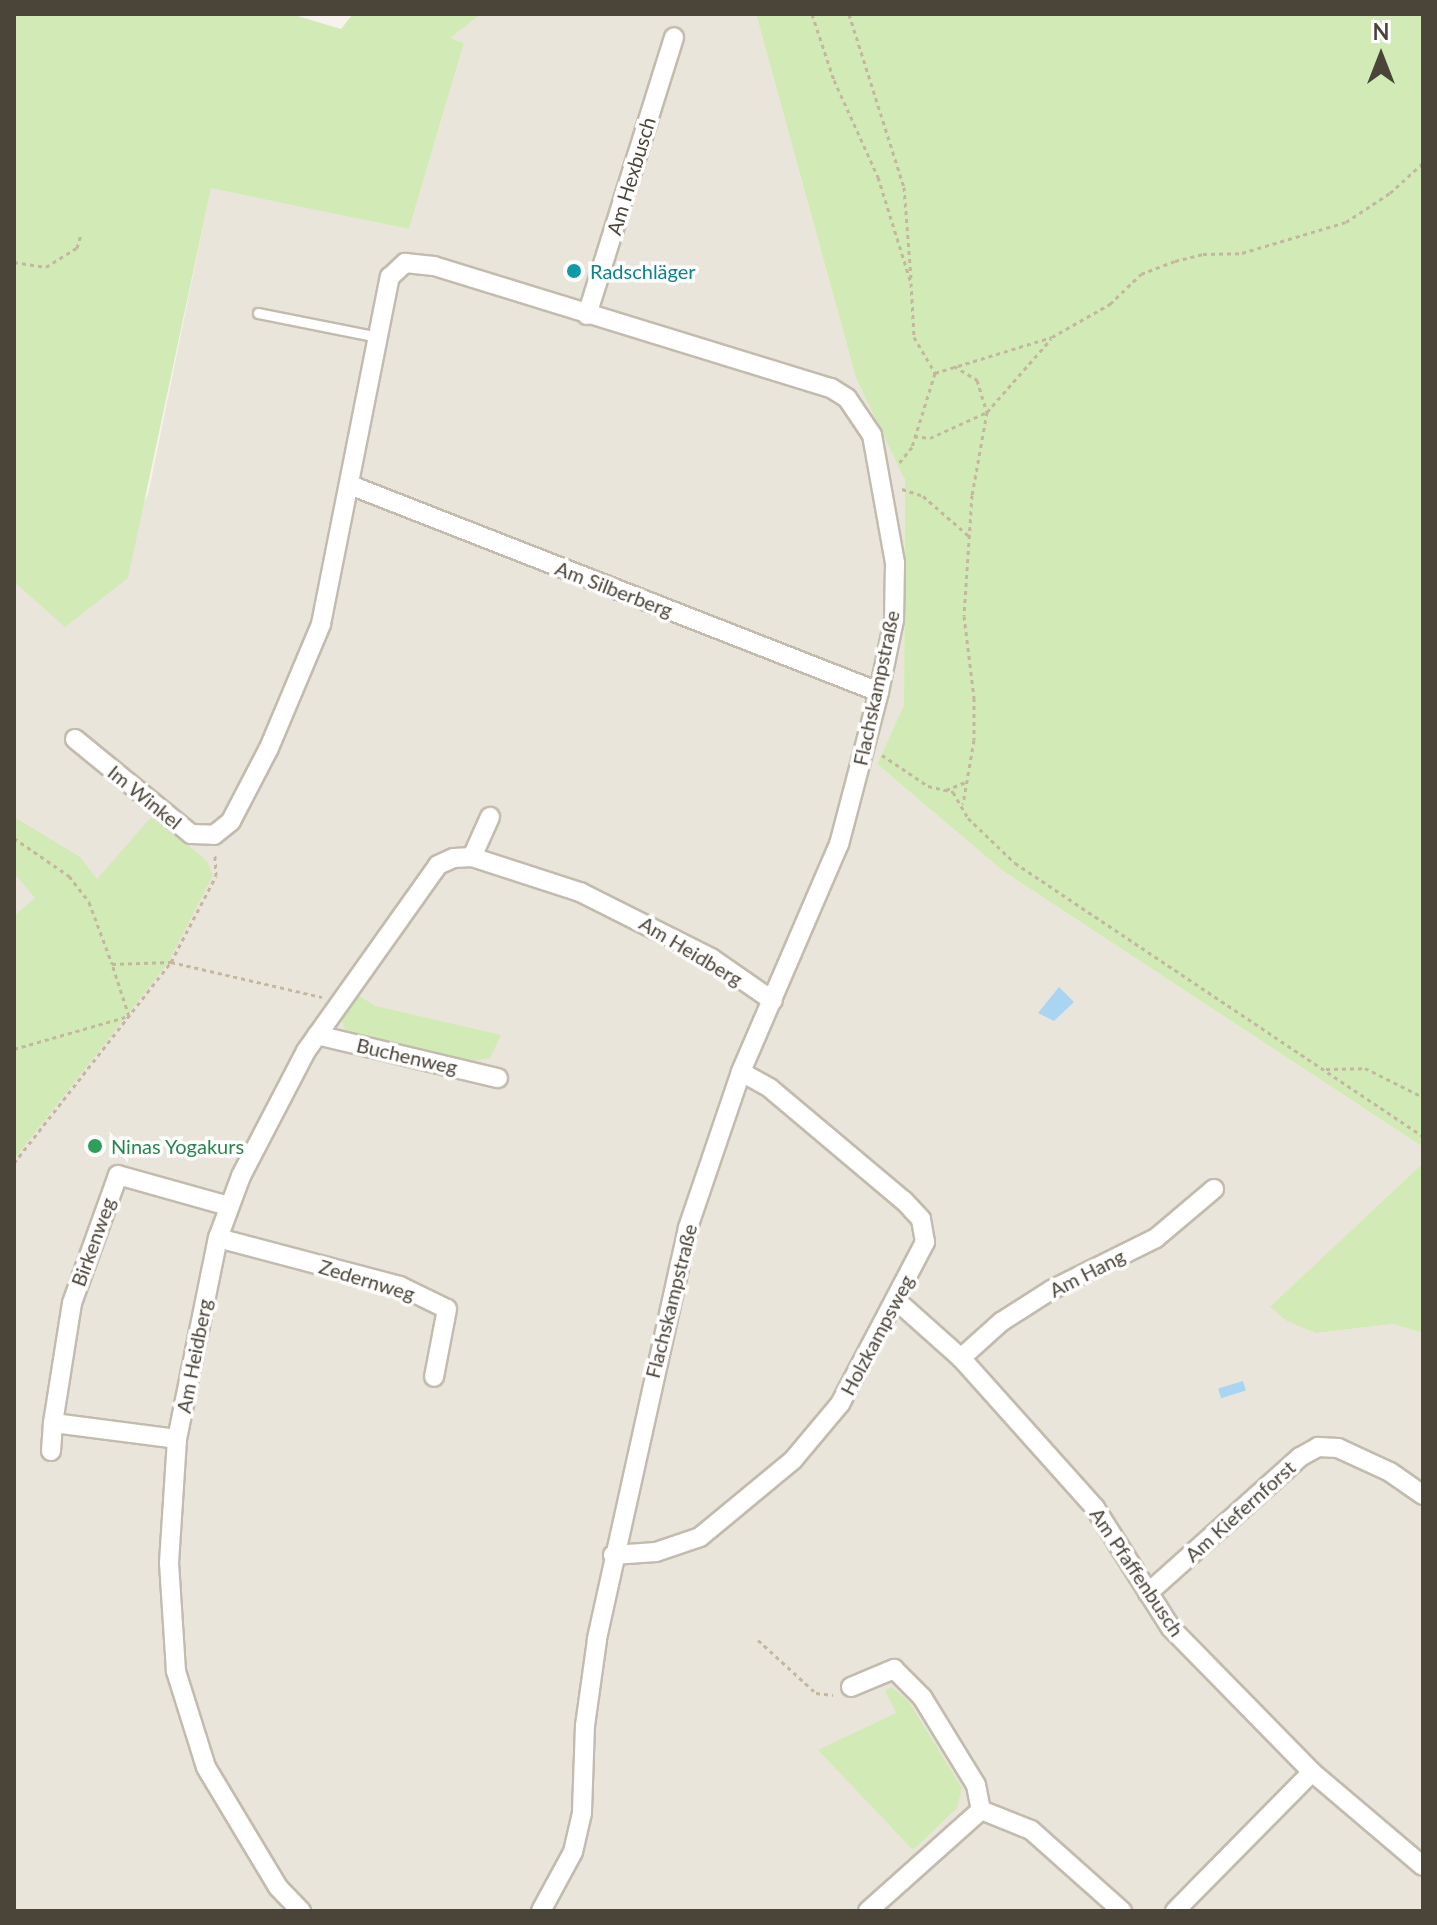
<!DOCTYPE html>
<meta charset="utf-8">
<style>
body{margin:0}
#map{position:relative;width:1437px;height:1925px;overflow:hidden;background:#f6f3ec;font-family:Lato,sans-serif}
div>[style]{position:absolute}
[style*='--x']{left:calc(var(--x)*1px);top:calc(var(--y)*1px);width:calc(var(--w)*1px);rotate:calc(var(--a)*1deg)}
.residential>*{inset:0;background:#eae5da}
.green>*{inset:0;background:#d2eab5}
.water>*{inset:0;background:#a9d4f2;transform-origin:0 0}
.path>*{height:3px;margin-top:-1.5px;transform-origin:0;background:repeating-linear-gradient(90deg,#c4b79f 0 4px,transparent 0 8px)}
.roads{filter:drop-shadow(2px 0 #c2bbae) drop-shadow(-2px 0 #c2bbae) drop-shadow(0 2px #c2bbae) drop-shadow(0 -2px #c2bbae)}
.lane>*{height:9px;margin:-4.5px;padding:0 4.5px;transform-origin:4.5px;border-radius:4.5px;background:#fff}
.street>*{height:18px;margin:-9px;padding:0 9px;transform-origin:9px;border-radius:9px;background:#fff}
.dots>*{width:22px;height:22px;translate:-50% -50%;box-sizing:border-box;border:4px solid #fff;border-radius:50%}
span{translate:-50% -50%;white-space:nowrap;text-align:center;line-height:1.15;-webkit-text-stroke:7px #fff;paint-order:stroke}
.street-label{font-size:20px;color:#4b4439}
.culture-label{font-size:20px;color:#0d838f}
.left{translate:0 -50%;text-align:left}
.leisure-label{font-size:20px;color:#27864d}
.frame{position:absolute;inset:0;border:16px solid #4b4439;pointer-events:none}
.north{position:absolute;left:1341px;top:16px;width:80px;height:80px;-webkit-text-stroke:6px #fff;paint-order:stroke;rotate:0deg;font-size:22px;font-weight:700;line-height:32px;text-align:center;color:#4b4439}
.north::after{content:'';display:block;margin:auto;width:28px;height:36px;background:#4b4439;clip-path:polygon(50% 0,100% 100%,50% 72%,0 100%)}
</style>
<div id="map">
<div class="residential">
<div style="clip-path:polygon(481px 14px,756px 14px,856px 378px,901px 463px,905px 481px,904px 705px,877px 764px,1003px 871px,1423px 1147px,1423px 1163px,1271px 1307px,1316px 1333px,1393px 1324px,1423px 1333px,1423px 1911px,14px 1911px,14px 582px,65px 626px,148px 495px,211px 187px,409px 229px,464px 43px,449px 38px)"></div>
</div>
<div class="green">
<div style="clip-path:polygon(14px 14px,291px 14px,341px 29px,353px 14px,481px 14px,450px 38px,464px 43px,409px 229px,211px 188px,128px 578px,65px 627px,14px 582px)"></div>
<div style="clip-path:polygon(756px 14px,1423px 14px,1423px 1147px,1003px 871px,877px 764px,904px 705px,905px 480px,856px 378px)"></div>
<div style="clip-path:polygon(153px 815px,207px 861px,213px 875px,168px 963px,14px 1159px,14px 916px,35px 898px,14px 873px,14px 817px,80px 857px,97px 879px)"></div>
<div style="clip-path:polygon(359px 996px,376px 1006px,501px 1035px,490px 1058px,462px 1063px,347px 1036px,341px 1019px)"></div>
<div style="clip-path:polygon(1423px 1163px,1423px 1333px,1393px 1324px,1316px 1333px,1287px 1321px,1270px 1307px)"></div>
<div style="clip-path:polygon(892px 1687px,909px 1702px,962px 1788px,957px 1808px,913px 1850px,818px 1750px,896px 1713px,885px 1690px)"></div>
</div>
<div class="water">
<div style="clip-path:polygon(1059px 987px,1074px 1002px,1054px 1021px,1038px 1013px)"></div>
<div style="left:1243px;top:1381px;width:10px;height:26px;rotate:73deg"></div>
</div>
<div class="path">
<div style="--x:812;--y:14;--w:70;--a:71.6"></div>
<div style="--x:834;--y:80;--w:107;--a:65.6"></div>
<div style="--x:878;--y:177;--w:111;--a:72.7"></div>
<div style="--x:911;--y:283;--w:54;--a:86.8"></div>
<div style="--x:914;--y:337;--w:42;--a:59.7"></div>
<div style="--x:935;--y:373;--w:77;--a:107.3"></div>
<div style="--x:912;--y:447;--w:22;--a:129"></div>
<div style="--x:849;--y:14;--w:182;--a:72.4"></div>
<div style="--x:904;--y:187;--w:91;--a:85.6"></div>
<div style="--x:14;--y:262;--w:32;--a:9"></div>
<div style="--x:46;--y:267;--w:36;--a:-32"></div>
<div style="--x:77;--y:248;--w:15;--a:-74"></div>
<div style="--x:954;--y:366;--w:27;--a:31"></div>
<div style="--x:977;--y:380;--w:34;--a:73"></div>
<div style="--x:987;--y:412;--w:84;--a:100.2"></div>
<div style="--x:972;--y:495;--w:121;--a:93.8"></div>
<div style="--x:964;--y:616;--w:83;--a:83"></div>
<div style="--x:974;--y:698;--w:42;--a:90"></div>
<div style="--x:974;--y:740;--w:65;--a:99.8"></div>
<div style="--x:935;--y:373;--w:122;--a:-17.1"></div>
<div style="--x:1052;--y:337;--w:67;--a:-29.6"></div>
<div style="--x:1110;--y:304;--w:43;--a:-44.1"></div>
<div style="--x:1141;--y:274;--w:36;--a:-21"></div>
<div style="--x:1175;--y:261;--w:29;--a:-14"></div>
<div style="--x:1203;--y:254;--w:39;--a:-1"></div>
<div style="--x:1242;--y:253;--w:109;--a:-16.6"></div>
<div style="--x:1346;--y:222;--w:53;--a:-33.4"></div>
<div style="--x:1390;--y:193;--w:45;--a:-42.3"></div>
<div style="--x:914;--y:436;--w:16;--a:7"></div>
<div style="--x:930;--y:438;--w:63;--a:-24.5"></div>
<div style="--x:987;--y:412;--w:97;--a:-48.8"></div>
<div style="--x:902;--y:489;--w:22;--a:18"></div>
<div style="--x:923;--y:496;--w:61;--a:41"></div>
<div style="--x:882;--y:755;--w:55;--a:34"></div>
<div style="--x:928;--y:786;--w:26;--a:13"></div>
<div style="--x:953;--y:792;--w:30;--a:60"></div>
<div style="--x:968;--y:818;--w:65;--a:43.8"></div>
<div style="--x:1015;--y:863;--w:491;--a:33.8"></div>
<div style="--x:946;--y:790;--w:24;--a:-22"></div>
<div style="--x:14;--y:838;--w:67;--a:34.6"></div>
<div style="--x:69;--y:876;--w:33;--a:52"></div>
<div style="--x:89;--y:902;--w:66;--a:69.6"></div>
<div style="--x:112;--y:964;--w:59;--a:-1.9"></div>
<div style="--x:171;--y:962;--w:155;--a:13.1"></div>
<div style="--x:14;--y:1049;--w:120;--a:-16"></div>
<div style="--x:129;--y:1016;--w:55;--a:-108.1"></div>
<div style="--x:1326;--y:1069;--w:39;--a:-1"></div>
<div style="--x:1365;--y:1068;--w:65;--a:26.6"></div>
<div style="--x:14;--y:1163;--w:255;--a:-52"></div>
<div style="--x:171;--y:962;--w:97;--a:-62.4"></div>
<div style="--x:216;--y:876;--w:21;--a:-93"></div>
<div style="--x:758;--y:1640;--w:79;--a:42.4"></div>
<div style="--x:816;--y:1693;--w:17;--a:7"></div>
</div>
<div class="roads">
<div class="lane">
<div style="--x:258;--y:313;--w:122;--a:11.3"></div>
</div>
<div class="street">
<div style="--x:587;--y:315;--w:291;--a:-72.6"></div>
<div style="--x:350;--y:485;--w:568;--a:21.37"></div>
<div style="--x:75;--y:739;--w:150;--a:39.3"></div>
<div style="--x:191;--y:834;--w:23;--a:2"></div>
<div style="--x:214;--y:835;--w:22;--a:-39"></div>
<div style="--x:231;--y:821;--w:82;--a:-62.5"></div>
<div style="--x:269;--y:748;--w:134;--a:-67.2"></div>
<div style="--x:321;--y:624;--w:354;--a:-78.8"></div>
<div style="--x:390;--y:277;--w:21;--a:-43"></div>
<div style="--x:405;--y:263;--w:29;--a:6"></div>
<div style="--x:434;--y:266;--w:415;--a:17.1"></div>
<div style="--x:831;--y:388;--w:19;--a:32"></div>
<div style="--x:847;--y:398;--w:45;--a:56"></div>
<div style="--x:872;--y:435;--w:130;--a:79.8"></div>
<div style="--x:895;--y:563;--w:57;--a:91"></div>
<div style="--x:894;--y:620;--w:74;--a:101.8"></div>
<div style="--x:879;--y:692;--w:157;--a:104.7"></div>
<div style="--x:839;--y:844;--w:248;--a:113.3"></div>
<div style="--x:741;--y:1072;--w:165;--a:108.8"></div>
<div style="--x:688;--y:1228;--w:422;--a:102.5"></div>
<div style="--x:597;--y:1640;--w:86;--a:98"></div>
<div style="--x:585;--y:1725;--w:88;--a:92"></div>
<div style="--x:582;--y:1813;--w:40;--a:103"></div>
<div style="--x:573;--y:1852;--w:67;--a:118.5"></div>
<div style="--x:472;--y:857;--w:44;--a:-65.8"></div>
<div style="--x:317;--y:1035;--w:186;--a:13.4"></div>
<div style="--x:218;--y:1238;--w:188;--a:14.8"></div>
<div style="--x:400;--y:1286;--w:52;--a:26.1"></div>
<div style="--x:447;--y:1309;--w:69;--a:100.8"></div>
<div style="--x:897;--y:1301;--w:86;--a:41.7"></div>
<div style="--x:961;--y:1358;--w:201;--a:48.2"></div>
<div style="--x:1095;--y:1508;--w:142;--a:57.7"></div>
<div style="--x:1171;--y:1628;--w:202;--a:45.6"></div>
<div style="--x:1312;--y:1772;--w:145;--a:40.3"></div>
<div style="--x:961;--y:1358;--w:54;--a:-42"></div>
<div style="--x:1001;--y:1322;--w:59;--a:-32.6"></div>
<div style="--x:1051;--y:1290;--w:117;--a:-26.3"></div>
<div style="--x:1156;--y:1238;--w:76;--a:-40.2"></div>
<div style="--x:177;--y:1439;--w:125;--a:-172.6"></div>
<div style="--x:53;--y:1423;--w:121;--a:-81"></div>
<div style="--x:72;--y:1303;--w:136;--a:-70.2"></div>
<div style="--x:118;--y:1175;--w:114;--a:15.7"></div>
<div style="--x:51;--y:1451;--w:28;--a:-86"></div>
<div style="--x:613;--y:1555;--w:43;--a:-4"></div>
<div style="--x:656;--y:1552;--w:46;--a:-18.8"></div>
<div style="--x:700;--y:1537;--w:121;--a:-39.6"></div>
<div style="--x:793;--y:1460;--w:73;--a:-50"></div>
<div style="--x:840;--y:1404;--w:183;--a:-62.3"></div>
<div style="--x:925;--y:1242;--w:23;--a:-100"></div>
<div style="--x:921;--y:1219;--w:25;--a:-133"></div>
<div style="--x:904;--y:1201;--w:175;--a:-139.9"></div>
<div style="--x:770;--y:1088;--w:33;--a:-151"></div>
<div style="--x:1148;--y:1593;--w:204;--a:-41.8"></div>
<div style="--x:1300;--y:1457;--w:21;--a:-29"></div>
<div style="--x:1318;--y:1447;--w:20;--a:3"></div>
<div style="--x:1338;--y:1448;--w:57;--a:24.8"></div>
<div style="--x:1390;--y:1472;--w:40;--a:34.9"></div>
<div style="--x:851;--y:1687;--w:47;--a:-22.7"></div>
<div style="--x:894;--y:1669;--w:40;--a:45"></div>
<div style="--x:922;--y:1697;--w:103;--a:58.5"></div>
<div style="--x:976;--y:1785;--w:25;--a:79"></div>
<div style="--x:301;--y:1911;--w:33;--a:-134"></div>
<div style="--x:278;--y:1887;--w:140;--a:-121"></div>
<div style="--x:206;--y:1767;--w:101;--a:-107.4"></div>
<div style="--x:176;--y:1671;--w:108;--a:-93.7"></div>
<div style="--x:169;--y:1563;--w:124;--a:-86.3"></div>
<div style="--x:177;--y:1439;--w:205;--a:-78.5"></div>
<div style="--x:218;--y:1238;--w:66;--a:-69.6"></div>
<div style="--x:241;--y:1176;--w:141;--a:-62.5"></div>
<div style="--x:306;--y:1051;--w:228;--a:-54.6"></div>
<div style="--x:438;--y:865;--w:17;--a:-24"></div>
<div style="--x:454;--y:858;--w:18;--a:-3"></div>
<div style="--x:472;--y:857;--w:114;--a:18"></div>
<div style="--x:580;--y:892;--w:147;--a:26.7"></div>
<div style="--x:711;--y:958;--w:75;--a:34.7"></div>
<div style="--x:868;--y:1911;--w:152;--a:-41.8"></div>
<div style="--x:981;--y:1810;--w:54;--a:21.8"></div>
<div style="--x:1031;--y:1830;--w:122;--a:41.7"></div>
<div style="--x:1175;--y:1911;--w:195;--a:-45.4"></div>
</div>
</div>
<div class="dots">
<div style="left:574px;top:271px;background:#0f9aa8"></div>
<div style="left:95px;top:1146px;background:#2e9e5b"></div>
</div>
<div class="street-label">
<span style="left:631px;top:176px;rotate:-73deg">Am Hexbusch</span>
<span style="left:614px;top:589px;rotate:21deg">Am Silberberg</span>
<span style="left:876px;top:688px;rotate:-78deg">Flachskampstraße</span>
<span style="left:145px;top:797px;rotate:39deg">Im Winkel</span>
<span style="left:691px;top:951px;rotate:31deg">Am Heidberg</span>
<span style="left:407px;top:1056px;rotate:13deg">Buchenweg</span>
<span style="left:93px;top:1242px;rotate:-70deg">Birkenweg</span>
<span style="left:1087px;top:1273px;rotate:-27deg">Am Hang</span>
<span style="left:367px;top:1280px;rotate:17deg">Zedernweg</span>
<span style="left:671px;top:1301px;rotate:-76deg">Flachskampstraße</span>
<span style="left:877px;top:1335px;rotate:-62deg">Holzkampsweg</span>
<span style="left:194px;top:1356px;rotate:-79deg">Am Heidberg</span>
<span style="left:1240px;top:1511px;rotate:-42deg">Am Kiefernforst</span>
<span style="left:1137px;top:1572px;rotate:56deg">Am Pfaffenbusch</span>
</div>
<div class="culture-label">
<span class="left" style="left:590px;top:271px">Radschläger</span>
</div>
<div class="leisure-label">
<span class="left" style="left:111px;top:1146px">Ninas Yogakurs</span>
</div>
<div class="frame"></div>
<div class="north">N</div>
</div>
